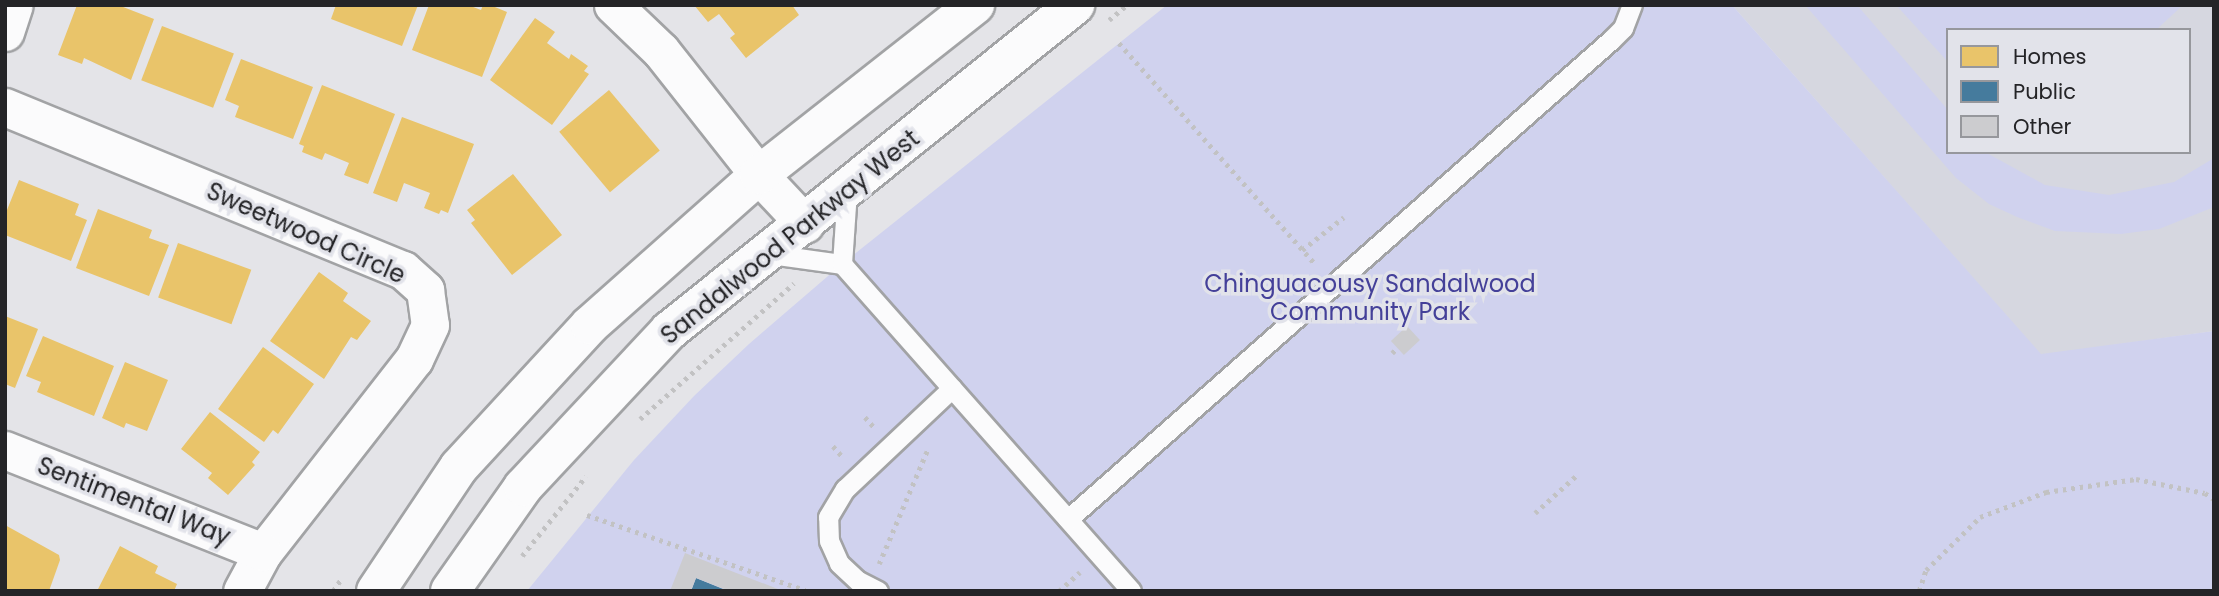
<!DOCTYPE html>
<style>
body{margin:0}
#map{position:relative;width:2219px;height:596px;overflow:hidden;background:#e4e4e8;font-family:Poppins,sans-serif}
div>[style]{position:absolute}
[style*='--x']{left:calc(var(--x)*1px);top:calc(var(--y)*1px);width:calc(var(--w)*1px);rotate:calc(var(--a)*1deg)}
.built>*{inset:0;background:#d6d7e0}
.green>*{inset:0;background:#d0d2ee}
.homes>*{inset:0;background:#e9c46a;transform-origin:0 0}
.public>*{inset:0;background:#457b9d}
.building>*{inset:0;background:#cccccf;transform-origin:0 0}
.path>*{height:4.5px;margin-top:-2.25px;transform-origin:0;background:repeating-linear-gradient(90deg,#c2c2c3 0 3.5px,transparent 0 8.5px)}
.roads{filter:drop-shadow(2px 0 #a2a3a5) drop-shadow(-2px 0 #a2a3a5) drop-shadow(0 2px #a2a3a5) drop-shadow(0 -2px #a2a3a5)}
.lane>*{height:19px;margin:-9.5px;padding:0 9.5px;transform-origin:9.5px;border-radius:9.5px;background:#fbfbfc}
.street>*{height:37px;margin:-18.5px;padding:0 18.5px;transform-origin:18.5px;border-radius:18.5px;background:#fbfbfc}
.secondary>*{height:38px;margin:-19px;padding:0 19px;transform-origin:19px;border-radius:19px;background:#fbfbfc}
span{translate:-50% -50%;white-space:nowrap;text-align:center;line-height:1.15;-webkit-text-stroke:7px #e2e3ea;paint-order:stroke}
.street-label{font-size:24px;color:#242427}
.park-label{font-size:24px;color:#444099}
.frame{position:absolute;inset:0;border:7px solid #242427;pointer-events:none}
.legend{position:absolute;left:1946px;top:28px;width:245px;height:126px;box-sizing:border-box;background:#e2e3ea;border:2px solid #96979c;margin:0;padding:9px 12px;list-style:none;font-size:21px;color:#242427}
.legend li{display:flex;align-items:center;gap:14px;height:35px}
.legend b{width:35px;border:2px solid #96979c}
</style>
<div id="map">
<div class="built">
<div style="clip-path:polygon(evenodd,1732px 5px,2214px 5px,2214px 331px,2041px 355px,1732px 5px,1948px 30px,2189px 30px,2189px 152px,1948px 152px,1948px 30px)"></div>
</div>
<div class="green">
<div style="clip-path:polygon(1167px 5px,1732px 5px,2041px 354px,2214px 331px,2214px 591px,527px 591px,634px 460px,694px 396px,749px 344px,842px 264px)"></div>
<div style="clip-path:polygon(1805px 5px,1857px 5px,1948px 110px,1948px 152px,1985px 152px,2045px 185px,2109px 195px,2174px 182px,2214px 158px,2214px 207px,2159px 229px,2121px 234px,2055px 231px,2017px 217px,1989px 204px,1956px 178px)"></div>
<div style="clip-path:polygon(1896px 5px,2183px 5px,2156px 30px,1948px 30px,1948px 62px)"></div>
</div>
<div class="homes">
<div style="clip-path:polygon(77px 5px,118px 5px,154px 19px,131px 80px,84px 58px,82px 64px,58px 55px)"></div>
<div style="clip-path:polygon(336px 5px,418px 5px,402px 46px,331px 19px)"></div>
<div style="clip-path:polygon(429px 5px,468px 5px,481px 10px,483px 5px,490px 5px,507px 12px,482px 77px,412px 50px)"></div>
<div style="clip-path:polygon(694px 5px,792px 5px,799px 15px,746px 58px,730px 38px,735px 34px,719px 14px,708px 22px)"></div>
<div style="clip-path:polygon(535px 18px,555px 32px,547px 43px,569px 59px,571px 54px,588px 66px,584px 71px,589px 74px,552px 125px,490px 80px)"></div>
<div style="left:162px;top:26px;width:77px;height:58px;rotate:21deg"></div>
<div style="clip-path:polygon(241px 59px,313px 87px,293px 139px,235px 117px,239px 106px,225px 100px)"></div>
<div style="clip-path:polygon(322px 85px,395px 114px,368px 184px,344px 175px,349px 163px,325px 153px,322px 160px,302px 152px,304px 146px,299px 144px)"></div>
<div style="left:609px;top:90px;width:79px;height:65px;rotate:50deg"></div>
<div style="clip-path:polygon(402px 117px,474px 144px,448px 213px,441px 210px,439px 214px,424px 208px,430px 193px,404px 183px,397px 202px,373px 193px)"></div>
<div style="clip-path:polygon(513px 174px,562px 235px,512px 275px,471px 223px,475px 220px,467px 210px)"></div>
<div style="clip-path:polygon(19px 180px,79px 204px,75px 215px,87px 220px,71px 261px,5px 235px,5px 215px)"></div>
<div style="clip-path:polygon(98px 209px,152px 230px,149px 238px,169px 245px,149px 296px,76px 268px)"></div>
<div style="left:178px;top:243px;width:78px;height:58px;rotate:20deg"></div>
<div style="clip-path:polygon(319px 272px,348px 293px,343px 301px,371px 321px,357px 340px,351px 337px,324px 379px,270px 341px)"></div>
<div style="clip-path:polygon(5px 316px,38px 329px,15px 388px,5px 384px)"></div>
<div style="clip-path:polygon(43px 336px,114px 366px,94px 416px,37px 392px,41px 382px,26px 376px)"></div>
<div style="clip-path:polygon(263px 347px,314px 384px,278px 434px,273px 430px,264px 442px,218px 409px)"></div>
<div style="clip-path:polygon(125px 362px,168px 380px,147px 431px,126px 423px,124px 428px,102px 418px)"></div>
<div style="clip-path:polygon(210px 412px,260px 452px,252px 462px,255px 465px,228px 495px,208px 478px,212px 473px,181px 449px)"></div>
<div style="clip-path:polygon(5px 525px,59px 555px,60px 560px,49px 591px,5px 591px)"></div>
<div style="clip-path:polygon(120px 546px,158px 566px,155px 573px,177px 584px,174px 591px,97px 591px)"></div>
</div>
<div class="public">
<div style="clip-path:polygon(696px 578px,728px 591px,691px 591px)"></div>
</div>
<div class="building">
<div style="left:1407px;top:326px;width:19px;height:22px;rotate:47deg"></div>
<div style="clip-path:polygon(685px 553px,783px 591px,729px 591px,696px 578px,691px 591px,670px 591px)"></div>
</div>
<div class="path">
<div style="--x:1109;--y:20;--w:23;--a:-40"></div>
<div style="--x:1119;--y:43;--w:297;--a:48.4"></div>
<div style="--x:1302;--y:250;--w:53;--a:-38.2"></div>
<div style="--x:1392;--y:353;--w:8;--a:-45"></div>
<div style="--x:865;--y:417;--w:13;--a:48"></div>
<div style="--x:640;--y:419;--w:205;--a:-41.4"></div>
<div style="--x:833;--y:446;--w:15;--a:48"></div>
<div style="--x:1535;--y:513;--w:57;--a:-42.1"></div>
<div style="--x:587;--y:515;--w:231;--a:19"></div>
<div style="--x:522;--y:556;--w:102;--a:-51.3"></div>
<div style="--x:879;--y:564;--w:123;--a:-67"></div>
<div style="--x:333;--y:591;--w:14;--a:-56"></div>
<div style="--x:1059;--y:591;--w:28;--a:-42"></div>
<div style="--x:1919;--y:591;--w:22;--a:-72"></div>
<div style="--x:1926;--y:570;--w:76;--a:-44.5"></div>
<div style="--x:1980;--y:517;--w:71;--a:-20.7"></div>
<div style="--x:2046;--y:492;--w:91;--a:-8.2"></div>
<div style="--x:2136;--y:479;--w:70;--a:11.5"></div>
<div style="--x:2205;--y:493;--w:11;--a:34"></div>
</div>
<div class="roads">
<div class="lane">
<div style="--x:769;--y:254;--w:74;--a:7.8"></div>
<div style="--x:842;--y:264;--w:436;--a:48.5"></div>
<div style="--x:842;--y:264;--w:74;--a:-86.1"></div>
<div style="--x:1068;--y:519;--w:724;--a:-41.42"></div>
<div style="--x:1611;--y:40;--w:17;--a:-45"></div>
<div style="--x:1623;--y:28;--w:25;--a:-69"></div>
<div style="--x:878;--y:591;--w:22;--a:-153"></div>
<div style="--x:858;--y:581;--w:26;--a:-137"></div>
<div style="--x:839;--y:563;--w:24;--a:-114"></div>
<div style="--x:829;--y:541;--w:24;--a:-92"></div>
<div style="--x:828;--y:517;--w:33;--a:-59"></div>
<div style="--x:845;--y:489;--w:147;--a:-43.3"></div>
</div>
<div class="street">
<div style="--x:613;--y:5;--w:66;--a:43.8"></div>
<div style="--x:661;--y:51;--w:158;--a:51.7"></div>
<div style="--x:759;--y:175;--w:67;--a:46.8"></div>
<div style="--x:5;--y:32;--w:28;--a:-72"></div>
<div style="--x:5;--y:107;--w:430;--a:22.3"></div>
<div style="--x:403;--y:270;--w:30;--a:42"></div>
<div style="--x:425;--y:290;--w:35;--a:82"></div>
<div style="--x:430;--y:325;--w:38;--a:115"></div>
<div style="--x:414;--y:359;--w:245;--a:128"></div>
<div style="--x:263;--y:552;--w:44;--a:118.3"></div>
<div style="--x:5;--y:450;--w:277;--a:21.6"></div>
</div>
<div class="secondary">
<div style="--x:376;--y:591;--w:149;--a:-56.2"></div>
<div style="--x:459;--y:467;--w:193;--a:-47.3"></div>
<div style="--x:590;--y:325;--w:226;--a:-41.6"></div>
<div style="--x:759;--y:175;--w:275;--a:-38.2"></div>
<div style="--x:450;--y:591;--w:127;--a:-54.9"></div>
<div style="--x:523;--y:487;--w:214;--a:-46.9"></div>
<div style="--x:669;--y:331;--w:521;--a:-38.76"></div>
</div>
</div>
<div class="street-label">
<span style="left:306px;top:233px;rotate:24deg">Sweetwood Circle</span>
<span style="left:790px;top:237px;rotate:-39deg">Sandalwood Parkway West</span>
<span style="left:134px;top:501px;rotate:21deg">Sentimental Way</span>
</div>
<div class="park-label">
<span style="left:1370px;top:298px">Chinguacousy Sandalwood<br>Community Park</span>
</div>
<div class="frame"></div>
<ul class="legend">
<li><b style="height:19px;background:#e9c46a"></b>Homes</li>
<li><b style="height:19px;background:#457b9d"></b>Public</li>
<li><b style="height:19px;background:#cccccf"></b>Other</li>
</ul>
</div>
